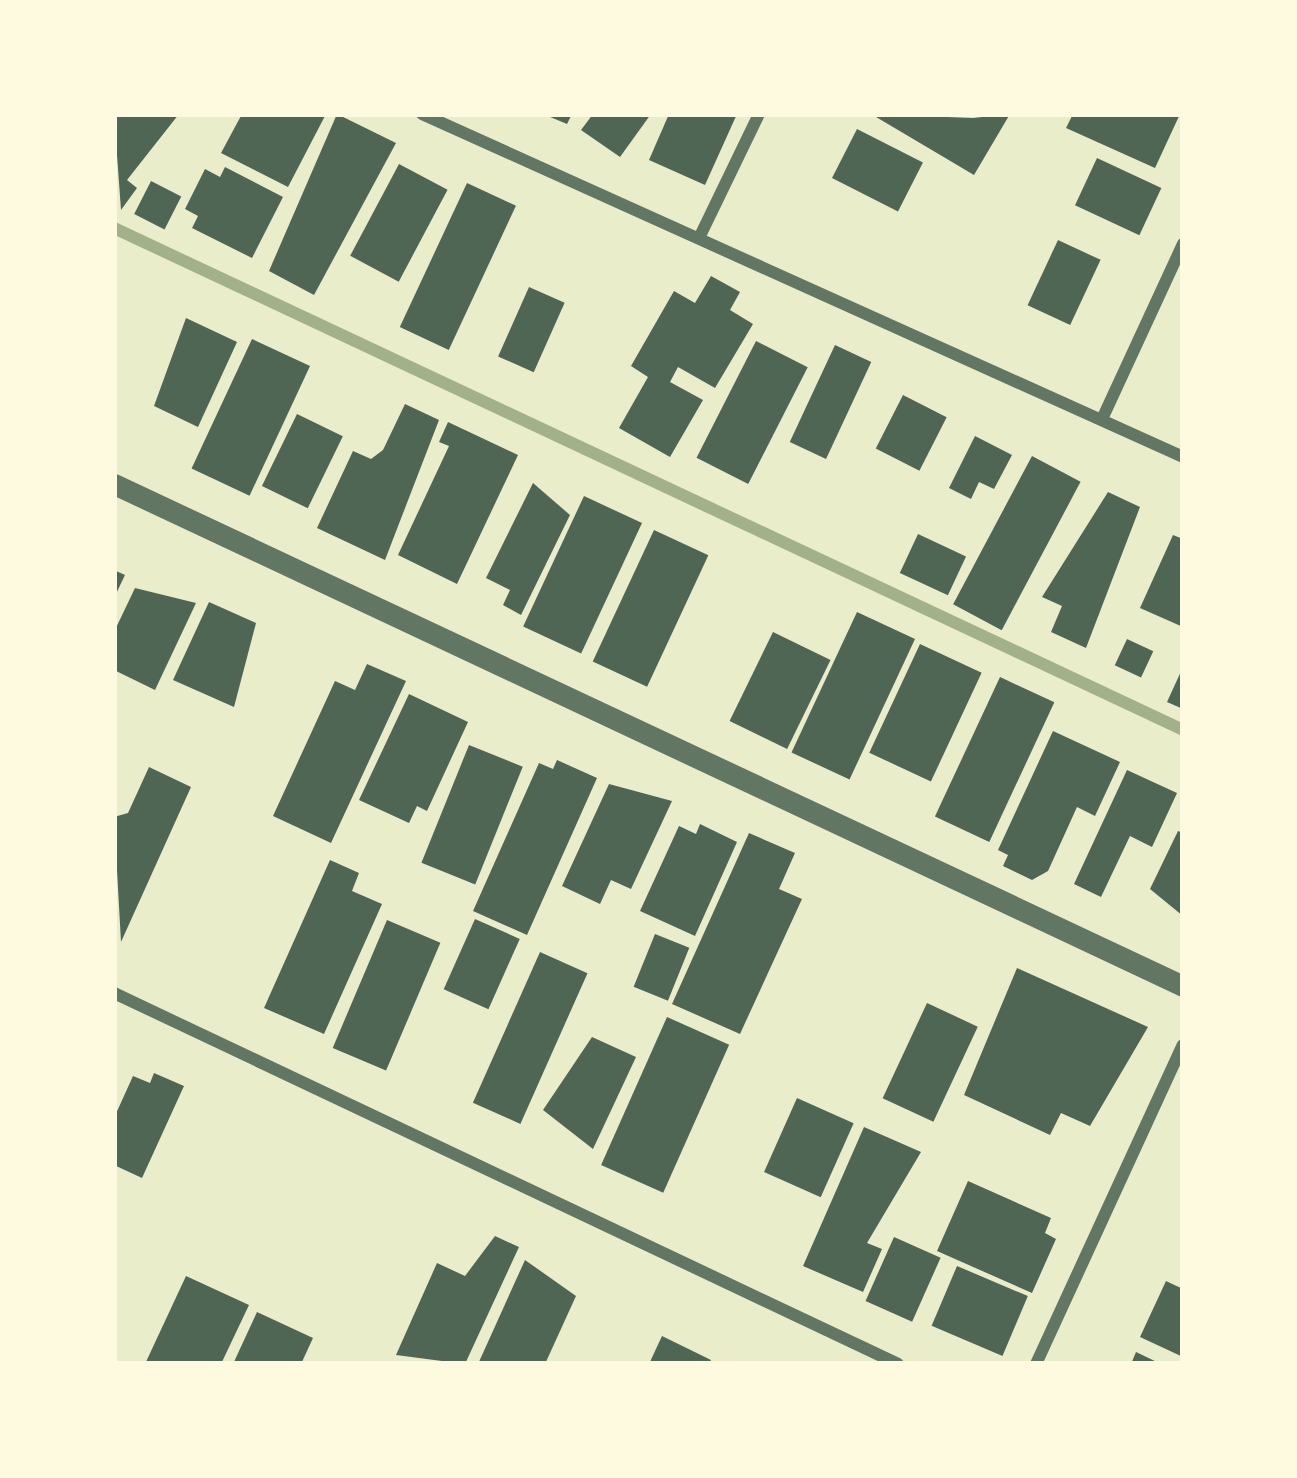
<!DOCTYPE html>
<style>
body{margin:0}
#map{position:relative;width:1297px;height:1478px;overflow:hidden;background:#e9edc9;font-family:"Noto Serif",serif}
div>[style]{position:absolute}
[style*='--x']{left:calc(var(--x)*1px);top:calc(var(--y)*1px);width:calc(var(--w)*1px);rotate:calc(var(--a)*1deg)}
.stream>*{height:12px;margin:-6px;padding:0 6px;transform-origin:6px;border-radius:6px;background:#a3b18a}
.building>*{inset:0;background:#4f6655;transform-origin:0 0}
.minor>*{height:12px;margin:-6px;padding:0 6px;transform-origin:6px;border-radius:6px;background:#617663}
.tertiary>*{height:21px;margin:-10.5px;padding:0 10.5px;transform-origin:10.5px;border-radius:10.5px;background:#617663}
span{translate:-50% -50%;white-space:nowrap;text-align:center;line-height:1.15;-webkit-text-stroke:9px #fefae0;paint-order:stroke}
.frame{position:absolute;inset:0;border:117px solid #fefae0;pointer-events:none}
</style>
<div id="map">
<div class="stream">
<div style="--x:114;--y:228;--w:1181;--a:25.15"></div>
</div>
<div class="building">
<div style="clip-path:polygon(114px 114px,179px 114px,127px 180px,137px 188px,121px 210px)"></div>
<div style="clip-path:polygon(242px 114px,326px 114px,288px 187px,221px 153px)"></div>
<div style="clip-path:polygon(337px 114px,396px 143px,314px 295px,269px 271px)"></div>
<div style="clip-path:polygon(543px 114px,572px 114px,567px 124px)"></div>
<div style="clip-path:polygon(593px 114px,651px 114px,620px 157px,581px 130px)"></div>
<div style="clip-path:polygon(669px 114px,737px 114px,705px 185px,649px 160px)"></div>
<div style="clip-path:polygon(871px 114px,973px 118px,1010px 114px,974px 175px)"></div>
<div style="clip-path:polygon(1073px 114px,1180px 114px,1155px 168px,1066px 128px)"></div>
<div style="left:857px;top:129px;width:74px;height:55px;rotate:27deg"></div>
<div style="left:1097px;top:158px;width:71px;height:52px;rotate:25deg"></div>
<div style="left:399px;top:164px;width:55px;height:104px;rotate:28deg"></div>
<div style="clip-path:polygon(225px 167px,283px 197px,252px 258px,192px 228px,198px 216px,185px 209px,205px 169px,220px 177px)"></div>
<div style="left:151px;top:181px;width:34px;height:37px;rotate:27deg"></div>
<div style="left:467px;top:183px;width:54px;height:159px;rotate:25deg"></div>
<div style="left:1058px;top:240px;width:47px;height:72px;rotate:25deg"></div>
<div style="clip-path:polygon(711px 276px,740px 292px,730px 310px,753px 324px,715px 388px,678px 367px,670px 382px,703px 400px,670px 457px,619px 428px,648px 377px,631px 366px,674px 291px,695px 303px)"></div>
<div style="left:529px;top:287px;width:39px;height:76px;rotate:24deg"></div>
<div style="clip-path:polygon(186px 318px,237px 342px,198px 427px,154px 406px)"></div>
<div style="left:252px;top:339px;width:64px;height:143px;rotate:25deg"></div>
<div style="left:756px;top:341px;width:58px;height:131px;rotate:27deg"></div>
<div style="left:835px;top:345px;width:40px;height:107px;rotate:25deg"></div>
<div style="left:903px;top:395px;width:49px;height:60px;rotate:27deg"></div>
<div style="clip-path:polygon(405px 404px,439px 420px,385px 560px,317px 528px,353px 451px,371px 459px,383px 450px)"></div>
<div style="left:297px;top:414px;width:51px;height:80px;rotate:26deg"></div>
<div style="clip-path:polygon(448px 422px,518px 455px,457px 584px,398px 555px,449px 446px,439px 442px)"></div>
<div style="clip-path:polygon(975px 436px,1012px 455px,994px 489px,979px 482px,971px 499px,949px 488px)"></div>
<div style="left:1032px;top:456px;width:55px;height:168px;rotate:28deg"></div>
<div style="clip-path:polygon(533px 483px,570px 515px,521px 615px,503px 605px,510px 590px,486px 578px)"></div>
<div style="clip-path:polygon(1108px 492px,1140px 507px,1086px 648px,1051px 632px,1062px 606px,1042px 597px)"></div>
<div style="left:584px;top:496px;width:64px;height:144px;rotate:25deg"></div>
<div style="left:654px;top:530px;width:60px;height:145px;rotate:25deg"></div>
<div style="left:918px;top:534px;width:53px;height:43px;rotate:25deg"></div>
<div style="clip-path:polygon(1173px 535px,1183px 539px,1183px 627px,1140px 608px)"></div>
<div style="clip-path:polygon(114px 570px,125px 575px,114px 598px)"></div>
<div style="clip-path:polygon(135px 588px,196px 603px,155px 690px,114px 670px,114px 632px)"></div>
<div style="clip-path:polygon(209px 602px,256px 623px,234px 707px,173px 680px)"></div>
<div style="left:857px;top:612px;width:64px;height:155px;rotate:25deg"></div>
<div style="left:773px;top:632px;width:64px;height:99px;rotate:26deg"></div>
<div style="left:1127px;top:639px;width:29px;height:29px;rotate:25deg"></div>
<div style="left:920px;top:644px;width:68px;height:120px;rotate:25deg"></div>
<div style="clip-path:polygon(367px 664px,406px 681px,331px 843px,273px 816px,335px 681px,355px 690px)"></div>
<div style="clip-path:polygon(1183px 667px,1183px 709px,1167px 702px)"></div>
<div style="left:1000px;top:677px;width:60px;height:154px;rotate:25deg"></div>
<div style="clip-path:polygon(409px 694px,468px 722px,427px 811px,417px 806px,409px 823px,359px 800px)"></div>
<div style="clip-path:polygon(1053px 731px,1120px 762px,1095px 816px,1077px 807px,1048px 871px,1032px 880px,1003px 866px,1008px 855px,998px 850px)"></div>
<div style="left:469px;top:745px;width:58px;height:127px;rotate:22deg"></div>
<div style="clip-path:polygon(557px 760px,597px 778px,527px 935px,473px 911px,539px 763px,553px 769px)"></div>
<div style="clip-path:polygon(149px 767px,191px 787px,121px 942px,114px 817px,128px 813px)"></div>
<div style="clip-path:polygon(1127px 770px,1177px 793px,1152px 847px,1130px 836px,1101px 897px,1074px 884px)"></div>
<div style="clip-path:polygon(609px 784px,672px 801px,631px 889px,611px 880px,600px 904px,562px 886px)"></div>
<div style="clip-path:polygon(700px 824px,737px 842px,695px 936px,640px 911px,679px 826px,696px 834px)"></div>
<div style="clip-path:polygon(1178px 831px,1183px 833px,1183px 916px,1150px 889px)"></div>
<div style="clip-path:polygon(749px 833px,795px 853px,779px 889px,802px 899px,740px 1034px,672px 1004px)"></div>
<div style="clip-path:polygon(330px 860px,359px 873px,352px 891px,382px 904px,324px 1034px,264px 1008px)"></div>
<div style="left:475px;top:919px;width:49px;height:77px;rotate:24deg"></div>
<div style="left:387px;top:920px;width:58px;height:139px;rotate:23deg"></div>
<div style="left:655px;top:934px;width:37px;height:57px;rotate:22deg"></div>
<div style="left:540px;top:952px;width:52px;height:165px;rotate:24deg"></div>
<div style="clip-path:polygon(1017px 968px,1148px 1027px,1090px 1126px,1061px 1113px,1050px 1135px,964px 1095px)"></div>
<div style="left:927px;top:1003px;width:56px;height:105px;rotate:25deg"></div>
<div style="left:667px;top:1017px;width:68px;height:162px;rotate:24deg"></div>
<div style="clip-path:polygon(592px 1037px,636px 1057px,593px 1149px,543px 1110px)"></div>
<div style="clip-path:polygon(154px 1073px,184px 1086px,142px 1178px,114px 1165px,114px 1118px,133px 1076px,150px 1083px)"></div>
<div style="left:797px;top:1098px;width:62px;height:81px;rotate:24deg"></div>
<div style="clip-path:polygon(864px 1127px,921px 1152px,867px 1243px,882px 1249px,863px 1292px,803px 1266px)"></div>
<div style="clip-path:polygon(968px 1181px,1051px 1218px,1045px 1233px,1056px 1239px,1032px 1293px,937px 1251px)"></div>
<div style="clip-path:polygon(495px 1236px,519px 1247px,465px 1364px,396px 1355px,437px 1263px,465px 1276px)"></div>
<div style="left:894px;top:1237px;width:51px;height:70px;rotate:24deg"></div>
<div style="clip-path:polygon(525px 1260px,576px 1296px,545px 1364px,478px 1364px)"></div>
<div style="left:957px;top:1266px;width:77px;height:65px;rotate:23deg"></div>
<div style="clip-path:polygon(186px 1276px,249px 1305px,221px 1364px,145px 1364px)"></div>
<div style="clip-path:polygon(1166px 1281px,1183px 1289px,1183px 1357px,1140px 1337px)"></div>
<div style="clip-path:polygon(257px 1312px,313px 1338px,301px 1364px,233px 1364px)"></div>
<div style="clip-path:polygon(662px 1336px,711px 1360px,709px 1364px,649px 1364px)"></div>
<div style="clip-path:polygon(1136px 1352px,1161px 1364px,1131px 1364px)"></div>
</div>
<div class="minor">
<div style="--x:422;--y:114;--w:835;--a:24.26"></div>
<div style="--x:701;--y:234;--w:133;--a:-64.2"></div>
<div style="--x:1103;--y:417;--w:191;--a:-65.2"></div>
<div style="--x:114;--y:993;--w:867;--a:25.32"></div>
<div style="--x:1036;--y:1364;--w:351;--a:-65.3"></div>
</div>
<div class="tertiary">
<div style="--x:114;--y:484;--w:1181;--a:25.15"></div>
</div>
<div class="frame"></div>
</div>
